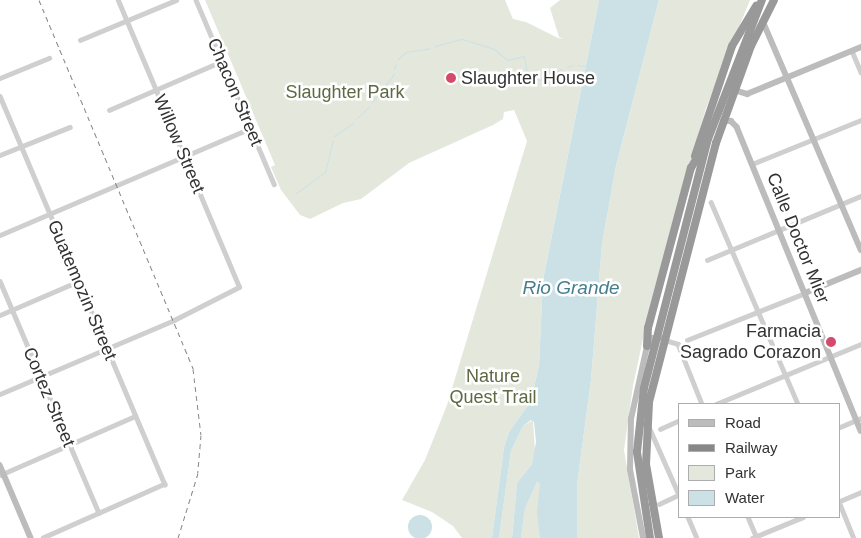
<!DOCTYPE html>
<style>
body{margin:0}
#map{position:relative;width:861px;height:538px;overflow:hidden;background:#fff;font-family:Helvetica,sans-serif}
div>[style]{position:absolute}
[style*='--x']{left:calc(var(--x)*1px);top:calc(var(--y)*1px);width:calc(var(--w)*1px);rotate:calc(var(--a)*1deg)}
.green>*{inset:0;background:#e4e8dc}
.water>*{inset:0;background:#cbe1e6}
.round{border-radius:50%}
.stream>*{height:1px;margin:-0.5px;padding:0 0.5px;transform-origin:0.5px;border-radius:0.5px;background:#cbe1e6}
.street>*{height:4.5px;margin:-2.25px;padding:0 2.25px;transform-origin:2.25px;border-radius:2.25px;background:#cfcfcf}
.secondary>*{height:5.5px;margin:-2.75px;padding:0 2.75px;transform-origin:2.75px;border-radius:2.75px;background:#bcbcbc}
.highway>*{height:8px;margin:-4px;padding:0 4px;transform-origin:4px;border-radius:4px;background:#999}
.rail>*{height:1px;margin-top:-0.5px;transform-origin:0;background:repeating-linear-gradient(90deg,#878787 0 5px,transparent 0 9px)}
.dots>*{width:14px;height:14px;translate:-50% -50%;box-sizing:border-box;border:2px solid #fff;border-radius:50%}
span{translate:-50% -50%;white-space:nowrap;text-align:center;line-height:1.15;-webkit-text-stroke:5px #fff;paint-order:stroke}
.poi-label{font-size:18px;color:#323232}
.left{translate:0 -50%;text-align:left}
.right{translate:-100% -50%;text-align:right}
.street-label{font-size:18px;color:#323232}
.park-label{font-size:18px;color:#5c6a43}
.water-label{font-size:19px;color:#477e8d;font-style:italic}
.legend{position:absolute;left:678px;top:403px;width:162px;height:115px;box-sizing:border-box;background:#fff;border:1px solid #adadad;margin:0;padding:6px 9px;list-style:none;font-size:15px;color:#323232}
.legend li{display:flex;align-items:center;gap:10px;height:25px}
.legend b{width:25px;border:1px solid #adadad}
</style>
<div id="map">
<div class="green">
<div style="clip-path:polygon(205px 0,505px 0,513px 19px,526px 22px,558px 38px,563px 39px,559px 37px,550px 8px,560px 0,599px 0,543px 280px,539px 365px,531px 401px,509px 432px,504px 447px,492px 538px,462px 538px,453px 526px,432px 512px,402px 500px,425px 460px,447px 405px,527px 141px,514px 110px,504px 112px,503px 119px,493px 125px,409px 163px,361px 199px,343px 203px,310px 219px,300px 215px,281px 190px,271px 167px,275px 165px)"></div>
<div style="clip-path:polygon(659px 0,750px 0,706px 108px,651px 301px,633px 386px,624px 450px,639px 538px,577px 538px,577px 485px,591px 380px,602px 244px,616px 166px)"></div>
<div style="clip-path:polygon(533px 420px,535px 451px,532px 464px,517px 483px,512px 538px,499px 538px,511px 451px,523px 426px)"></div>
<div style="clip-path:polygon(537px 482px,540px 484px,540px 538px,521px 538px,525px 509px)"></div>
</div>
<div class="water">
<div style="clip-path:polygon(599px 0,659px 0,616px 166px,602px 244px,591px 380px,577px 485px,577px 538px,540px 538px,537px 512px,540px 484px,537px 482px,525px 509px,521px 538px,512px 538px,517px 483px,532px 464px,536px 442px,534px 422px,531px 420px,523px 426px,511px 451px,499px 538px,492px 538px,504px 447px,509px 432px,531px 401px,539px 365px,543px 280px)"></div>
<div class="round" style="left:408px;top:515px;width:24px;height:24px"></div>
</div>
<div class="stream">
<div style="--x:435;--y:46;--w:28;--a:-15"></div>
<div style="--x:462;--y:39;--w:34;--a:17"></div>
<div style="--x:494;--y:49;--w:17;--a:40"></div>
<div style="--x:507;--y:60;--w:17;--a:-13"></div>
<div style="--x:524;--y:56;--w:17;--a:80"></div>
<div style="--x:527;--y:73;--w:8;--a:45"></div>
<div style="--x:533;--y:79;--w:13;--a:4"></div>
<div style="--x:546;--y:80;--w:19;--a:-36"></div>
<div style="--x:398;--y:59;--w:11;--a:-41"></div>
<div style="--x:406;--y:52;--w:24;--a:-9"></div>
<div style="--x:577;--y:65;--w:8;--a:7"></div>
<div style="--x:567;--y:67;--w:6;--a:-18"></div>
<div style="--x:394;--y:69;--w:5;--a:-68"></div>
<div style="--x:372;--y:102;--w:36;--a:-52"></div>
<div style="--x:356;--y:119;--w:18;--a:-43"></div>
<div style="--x:334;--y:136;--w:23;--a:-34"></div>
<div style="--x:296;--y:193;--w:36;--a:-36"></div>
<div style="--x:325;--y:172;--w:33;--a:-76"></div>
</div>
<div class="street">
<div style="--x:196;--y:0;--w:200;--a:67"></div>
<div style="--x:80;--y:40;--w:104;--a:-22.6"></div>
<div style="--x:852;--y:51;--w:23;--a:67"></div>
<div style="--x:0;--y:78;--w:53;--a:-22.2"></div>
<div style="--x:0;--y:96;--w:422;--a:67"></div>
<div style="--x:165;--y:484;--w:133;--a:156.1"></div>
<div style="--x:109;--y:110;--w:123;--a:-23.4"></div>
<div style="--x:0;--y:155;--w:75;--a:-21.8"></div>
<div style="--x:752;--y:164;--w:118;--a:-22"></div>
<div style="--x:711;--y:202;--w:220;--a:66.7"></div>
<div style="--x:0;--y:235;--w:273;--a:-23.1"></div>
<div style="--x:707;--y:260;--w:167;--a:-22.6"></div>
<div style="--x:0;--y:281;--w:252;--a:66.9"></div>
<div style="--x:0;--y:315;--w:86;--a:-23.3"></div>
<div style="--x:665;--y:340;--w:14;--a:17"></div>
<div style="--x:678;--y:344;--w:65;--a:68.2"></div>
<div style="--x:687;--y:340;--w:127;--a:-21.7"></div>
<div style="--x:0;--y:394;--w:189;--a:-23"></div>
<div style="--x:174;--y:320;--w:73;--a:-26.9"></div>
<div style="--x:239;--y:287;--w:311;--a:-112.9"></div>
<div style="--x:716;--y:404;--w:157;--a:-22.5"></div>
<div style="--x:649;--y:427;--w:77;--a:66.1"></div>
<div style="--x:840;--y:427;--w:23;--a:-23"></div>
<div style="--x:660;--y:429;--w:22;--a:-24"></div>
<div style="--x:0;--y:475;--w:147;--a:-23.6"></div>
<div style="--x:840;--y:501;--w:23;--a:-23"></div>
<div style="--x:659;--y:504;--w:23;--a:-25"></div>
<div style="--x:840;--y:504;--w:37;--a:68"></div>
<div style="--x:688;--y:517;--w:23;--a:67"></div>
<div style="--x:748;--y:517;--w:23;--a:67"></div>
<div style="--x:752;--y:538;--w:55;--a:-22.4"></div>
</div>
<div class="secondary">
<div style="--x:763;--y:21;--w:249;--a:66.8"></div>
<div style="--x:734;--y:90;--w:14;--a:17"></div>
<div style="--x:747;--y:94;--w:123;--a:-22.4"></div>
<div style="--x:723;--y:121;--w:8;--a:0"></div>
<div style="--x:731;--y:121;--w:8;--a:45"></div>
<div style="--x:737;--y:127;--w:328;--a:67.8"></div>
<div style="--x:805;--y:293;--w:61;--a:-22.3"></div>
<div style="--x:0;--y:465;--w:79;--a:67"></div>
<div style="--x:643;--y:538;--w:69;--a:-100.8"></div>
<div style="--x:630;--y:470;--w:51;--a:-88.9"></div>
<div style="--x:631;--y:419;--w:75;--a:-77.6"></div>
<div style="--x:647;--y:346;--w:9;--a:-58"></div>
<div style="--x:652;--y:338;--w:8;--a:0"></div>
</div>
<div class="highway">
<div style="--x:695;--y:156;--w:116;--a:-71.4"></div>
<div style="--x:732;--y:46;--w:47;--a:-59"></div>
<div style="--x:647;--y:346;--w:18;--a:-87"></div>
<div style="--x:648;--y:328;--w:166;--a:-75"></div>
<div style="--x:691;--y:168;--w:22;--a:-60"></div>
<div style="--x:650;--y:538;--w:87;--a:-98.6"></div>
<div style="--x:637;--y:452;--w:64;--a:-83.8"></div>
<div style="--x:644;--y:388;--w:257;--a:-75.6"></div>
<div style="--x:708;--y:139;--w:149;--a:-68.8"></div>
<div style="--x:659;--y:538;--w:75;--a:-100"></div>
<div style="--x:646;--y:464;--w:62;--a:-87.2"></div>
<div style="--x:649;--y:402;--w:268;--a:-75.5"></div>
<div style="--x:716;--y:143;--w:103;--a:-70.2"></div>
<div style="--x:751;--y:46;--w:51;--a:-63.4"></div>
</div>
<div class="rail">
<div style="--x:39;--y:0;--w:400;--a:67.3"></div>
<div style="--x:193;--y:369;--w:66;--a:83.1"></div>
<div style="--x:201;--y:435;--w:38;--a:95"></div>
<div style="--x:198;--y:473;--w:68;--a:107.1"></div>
</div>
<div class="dots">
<div style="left:451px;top:78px;background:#d4496c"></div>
<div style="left:831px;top:342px;background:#d4496c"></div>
</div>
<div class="poi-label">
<span class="left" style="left:461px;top:78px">Slaughter House</span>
<span class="right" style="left:821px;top:342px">Farmacia<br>Sagrado Corazon</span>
</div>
<div class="street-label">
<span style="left:235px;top:92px;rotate:67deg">Chacon Street</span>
<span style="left:179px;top:144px;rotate:67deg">Willow Street</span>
<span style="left:798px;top:238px;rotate:68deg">Calle Doctor Mier</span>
<span style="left:82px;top:290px;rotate:67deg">Guatemozin Street</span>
<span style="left:49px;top:397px;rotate:67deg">Cortez Street</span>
</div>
<div class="park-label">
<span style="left:345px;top:92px">Slaughter Park</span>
<span style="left:493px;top:387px">Nature<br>Quest Trail</span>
</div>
<div class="water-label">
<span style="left:571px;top:288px">Rio Grande</span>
</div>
<ul class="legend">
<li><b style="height:6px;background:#bcbcbc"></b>Road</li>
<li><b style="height:6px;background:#878787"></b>Railway</li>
<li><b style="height:14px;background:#e4e8dc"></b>Park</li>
<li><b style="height:14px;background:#cbe1e6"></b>Water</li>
</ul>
</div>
